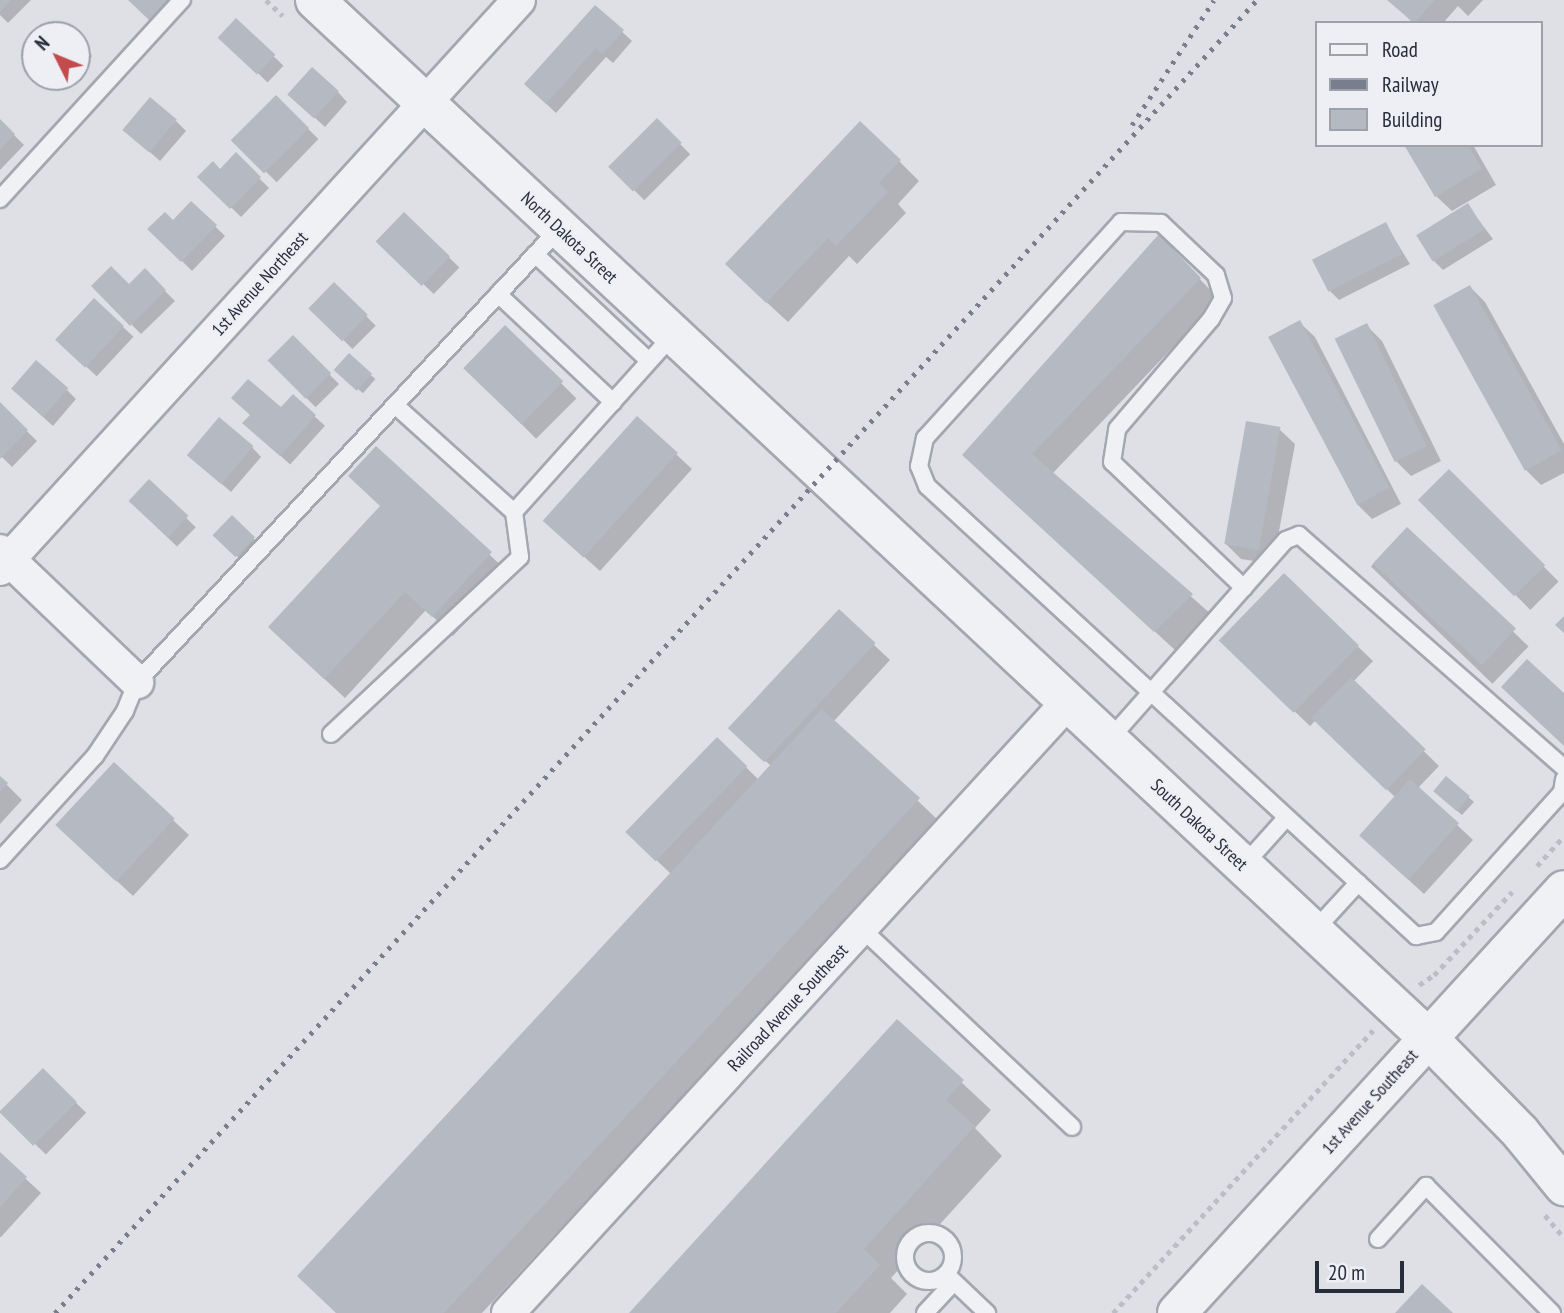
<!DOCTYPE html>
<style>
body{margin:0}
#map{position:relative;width:1564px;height:1313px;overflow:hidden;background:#dee0e6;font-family:"PT Sans Narrow",sans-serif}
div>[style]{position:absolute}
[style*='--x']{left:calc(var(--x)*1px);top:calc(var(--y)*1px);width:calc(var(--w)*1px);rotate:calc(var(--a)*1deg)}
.shadow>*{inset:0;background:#0003;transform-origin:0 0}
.building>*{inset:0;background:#b5b9c2;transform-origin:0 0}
.path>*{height:4.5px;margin-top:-2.25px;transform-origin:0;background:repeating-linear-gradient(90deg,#bcbec5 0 5px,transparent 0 10px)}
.roads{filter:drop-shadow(2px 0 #a4a7b0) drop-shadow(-2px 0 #a4a7b0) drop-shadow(0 2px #a4a7b0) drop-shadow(0 -2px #a4a7b0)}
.service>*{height:16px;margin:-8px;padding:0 8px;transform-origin:8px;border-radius:8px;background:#f0f1f5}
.service>.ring{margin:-8px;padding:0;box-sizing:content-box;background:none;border:16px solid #f0f1f5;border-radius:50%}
.minor>*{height:32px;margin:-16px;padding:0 16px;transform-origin:16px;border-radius:16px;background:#f0f1f5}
.tertiary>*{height:38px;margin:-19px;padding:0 19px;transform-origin:19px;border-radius:19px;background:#f0f1f5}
.rail>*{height:5px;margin-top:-2.5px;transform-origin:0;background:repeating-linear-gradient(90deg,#787e8e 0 3.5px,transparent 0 10.5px)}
span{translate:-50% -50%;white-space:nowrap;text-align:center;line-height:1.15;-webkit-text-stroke:5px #edeff4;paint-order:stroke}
.street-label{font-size:18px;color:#282d3c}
.legend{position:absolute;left:1315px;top:21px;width:228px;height:126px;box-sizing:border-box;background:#edeff4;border:2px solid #9ea1aa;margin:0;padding:9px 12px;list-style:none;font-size:21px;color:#282d3c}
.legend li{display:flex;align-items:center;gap:14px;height:35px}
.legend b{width:35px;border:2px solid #9ea1aa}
.north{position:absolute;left:21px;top:21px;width:70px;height:70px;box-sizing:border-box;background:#edeff4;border:2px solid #9ea1aa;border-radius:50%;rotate:313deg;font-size:19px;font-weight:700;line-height:28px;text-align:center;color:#282d3c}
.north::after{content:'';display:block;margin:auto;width:24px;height:32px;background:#c34b4e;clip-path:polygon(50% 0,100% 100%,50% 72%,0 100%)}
.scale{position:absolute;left:1315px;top:1261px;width:89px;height:32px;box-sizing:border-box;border:4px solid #282d3c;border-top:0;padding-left:9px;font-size:21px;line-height:24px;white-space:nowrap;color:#282d3c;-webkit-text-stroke:5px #edeff4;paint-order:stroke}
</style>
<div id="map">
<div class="shadow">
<div style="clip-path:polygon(0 0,31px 0,8px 23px,0 15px)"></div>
<div style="clip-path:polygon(129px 0,172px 0,160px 28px)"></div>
<div style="clip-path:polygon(1390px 0,1483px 0,1468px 16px,1458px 6px,1443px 23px,1413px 23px)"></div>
<div style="clip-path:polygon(595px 7px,632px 41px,613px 63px,606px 57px,556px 113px,536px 94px)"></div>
<div style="left:236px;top:20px;width:66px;height:23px;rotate:44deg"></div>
<div style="clip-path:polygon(77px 41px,92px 56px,77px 72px)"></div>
<div style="clip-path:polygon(338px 92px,347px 102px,325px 127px,300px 104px)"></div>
<div style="left:276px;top:98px;width:59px;height:60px;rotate:44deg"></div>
<div style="clip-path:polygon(0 121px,24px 145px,0 170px)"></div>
<div style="clip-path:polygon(176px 121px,186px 131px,160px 161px,135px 139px)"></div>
<div style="left:657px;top:121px;width:47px;height:65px;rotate:45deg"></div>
<div style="clip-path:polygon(1406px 145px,1473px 145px,1496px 185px,1452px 211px,1436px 196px)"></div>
<div style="clip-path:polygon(236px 155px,269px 188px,241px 217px,200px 177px,220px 171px)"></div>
<div style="clip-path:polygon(899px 161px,919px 181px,898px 204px,906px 213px,857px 264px,849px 256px,788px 322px,747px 284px)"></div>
<div style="clip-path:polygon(191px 203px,225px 236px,192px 271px,150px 229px,173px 222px)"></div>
<div style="clip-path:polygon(1468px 206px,1493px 239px,1443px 270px,1433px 260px)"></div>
<div style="left:404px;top:214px;width:77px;height:37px;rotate:44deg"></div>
<div style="clip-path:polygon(1386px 225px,1410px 264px,1339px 300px,1329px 290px)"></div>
<div style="clip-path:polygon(1159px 237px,1219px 299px,1052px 474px,1212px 615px,1175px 650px,984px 475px)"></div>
<div style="clip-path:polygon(145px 271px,175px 301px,141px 334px,93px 286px,129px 287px)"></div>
<div style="left:334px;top:284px;width:59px;height:33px;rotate:45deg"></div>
<div style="clip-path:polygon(1470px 287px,1485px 302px,1564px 444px,1564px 473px,1541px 485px,1526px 470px)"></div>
<div style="left:94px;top:300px;width:54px;height:54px;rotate:43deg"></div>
<div style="clip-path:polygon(1299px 322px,1315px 337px,1401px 504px,1372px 519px,1357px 504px,1270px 338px)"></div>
<div style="clip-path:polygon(1367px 326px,1382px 341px,1441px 461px,1411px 476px,1396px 461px)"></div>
<div style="left:505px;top:327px;width:101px;height:57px;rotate:45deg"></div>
<div style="left:293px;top:338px;width:65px;height:33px;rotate:45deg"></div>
<div style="left:349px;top:356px;width:35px;height:19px;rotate:41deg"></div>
<div style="clip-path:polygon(66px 389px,76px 399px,53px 426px,23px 399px)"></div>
<div style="left:293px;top:397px;width:43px;height:52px;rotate:42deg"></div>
<div style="clip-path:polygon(0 405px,37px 441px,12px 467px,0 455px)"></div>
<div style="clip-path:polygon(637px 418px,692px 469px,600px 571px,560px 535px)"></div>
<div style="clip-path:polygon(1279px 429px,1295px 444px,1273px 564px,1241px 559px,1226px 544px)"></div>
<div style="clip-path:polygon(252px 447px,261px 457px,231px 492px,199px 464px)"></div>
<div style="clip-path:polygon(376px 448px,510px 574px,453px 636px,426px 610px,345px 698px,290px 647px,382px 507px)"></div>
<div style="left:1449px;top:472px;width:155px;height:40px;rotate:45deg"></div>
<div style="left:149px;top:482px;width:65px;height:27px;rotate:44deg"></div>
<div style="left:232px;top:517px;width:37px;height:24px;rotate:45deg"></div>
<div style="left:1407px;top:529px;width:169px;height:52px;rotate:44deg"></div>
<div style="clip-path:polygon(1284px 575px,1373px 661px,1353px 682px,1439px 766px,1418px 788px,1473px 840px,1424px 894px,1376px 850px,1395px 797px,1316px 720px,1310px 726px,1237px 656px)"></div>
<div style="clip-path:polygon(839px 612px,890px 660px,834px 721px,938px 820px,482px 1313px,337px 1313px,671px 874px,628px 833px,718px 740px,759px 780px,771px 766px,747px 744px)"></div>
<div style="clip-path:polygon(114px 765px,189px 835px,133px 896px,73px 840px)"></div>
<div style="clip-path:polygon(0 778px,22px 800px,0 824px)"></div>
<div style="clip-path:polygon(1446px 778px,1474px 802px,1462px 815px,1440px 796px)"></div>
<div style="clip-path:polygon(897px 1022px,991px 1110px,975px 1128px,1002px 1156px,891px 1278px,907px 1294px,890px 1313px,631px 1313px)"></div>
<div style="left:43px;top:1071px;width:60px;height:58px;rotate:44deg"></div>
<div style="clip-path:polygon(0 1155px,41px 1193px,1px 1237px,0 1237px)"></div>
</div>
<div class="building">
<div style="clip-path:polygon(0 0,11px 0,0 12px)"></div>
<div style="clip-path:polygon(128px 0,167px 0,149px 20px)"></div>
<div style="clip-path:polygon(1387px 0,1435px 0,1414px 23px)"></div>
<div style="clip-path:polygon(595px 5px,624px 30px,603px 54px,596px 48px,546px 104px,524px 84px)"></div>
<div style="left:236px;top:18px;width:54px;height:27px;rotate:43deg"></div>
<div style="clip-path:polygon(59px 21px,74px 35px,46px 35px)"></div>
<div style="left:312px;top:67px;width:36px;height:37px;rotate:42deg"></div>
<div style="left:276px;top:95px;width:47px;height:64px;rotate:45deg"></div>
<div style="left:150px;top:97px;width:35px;height:43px;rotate:40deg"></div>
<div style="left:657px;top:118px;width:35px;height:69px;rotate:45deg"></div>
<div style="clip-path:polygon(0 119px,15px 134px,0 150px)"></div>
<div style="clip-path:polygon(860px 121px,901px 160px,879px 183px,888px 192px,836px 246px,828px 238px,766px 303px,725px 264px)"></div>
<div style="clip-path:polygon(1404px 145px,1468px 145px,1482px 169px,1435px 197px)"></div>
<div style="clip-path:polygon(236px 152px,261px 177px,230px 209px,197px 177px,213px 161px,220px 169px)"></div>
<div style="clip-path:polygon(191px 201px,217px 225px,181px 262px,147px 229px,165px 212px,173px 220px)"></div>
<div style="left:1468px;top:203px;width:31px;height:61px;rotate:58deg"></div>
<div style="left:404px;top:212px;width:64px;height:41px;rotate:44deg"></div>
<div style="left:1386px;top:222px;width:36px;height:83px;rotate:63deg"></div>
<div style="clip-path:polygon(1159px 234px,1201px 278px,1032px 454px,1193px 594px,1154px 632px,962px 455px)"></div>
<div style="clip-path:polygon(111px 266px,129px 284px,145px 268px,166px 290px,130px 326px,91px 286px)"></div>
<div style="left:334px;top:282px;width:47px;height:37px;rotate:44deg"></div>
<div style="left:1470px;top:285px;width:189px;height:42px;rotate:61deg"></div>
<div style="left:94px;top:298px;width:41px;height:57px;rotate:43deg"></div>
<div style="left:1300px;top:320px;width:190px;height:36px;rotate:62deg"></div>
<div style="left:1367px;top:323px;width:137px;height:36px;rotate:64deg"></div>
<div style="left:505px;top:325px;width:81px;height:60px;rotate:44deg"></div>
<div style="left:293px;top:335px;width:54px;height:36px;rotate:45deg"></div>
<div style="left:349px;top:353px;width:31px;height:23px;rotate:42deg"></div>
<div style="left:36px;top:360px;width:43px;height:38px;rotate:41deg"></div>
<div style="clip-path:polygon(248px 379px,281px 407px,293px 394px,316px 415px,280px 456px,242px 423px,250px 415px,231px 398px)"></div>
<div style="clip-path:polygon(0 402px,28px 430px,0 459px)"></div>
<div style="left:637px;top:416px;width:55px;height:141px;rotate:42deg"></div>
<div style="left:219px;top:417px;width:45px;height:50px;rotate:40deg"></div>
<div style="left:1246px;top:421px;width:35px;height:125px;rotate:10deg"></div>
<div style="clip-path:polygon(376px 446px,492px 552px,432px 617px,405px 592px,324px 679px,268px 627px,380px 506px,348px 476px)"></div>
<div style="left:1449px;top:469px;width:136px;height:44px;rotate:45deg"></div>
<div style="left:149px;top:479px;width:54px;height:30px;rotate:43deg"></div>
<div style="left:232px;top:515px;width:32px;height:28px;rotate:44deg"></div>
<div style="left:1407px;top:527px;width:149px;height:50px;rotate:43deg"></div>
<div style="left:1284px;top:573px;width:104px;height:94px;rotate:44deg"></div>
<div style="left:839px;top:609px;width:50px;height:163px;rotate:43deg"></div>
<div style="clip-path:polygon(1564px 616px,1564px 633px,1555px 625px)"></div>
<div style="clip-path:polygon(1527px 659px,1564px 693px,1564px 746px,1501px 687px)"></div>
<div style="left:1351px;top:677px;width:104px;height:57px;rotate:44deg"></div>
<div style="clip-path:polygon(822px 709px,920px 798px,444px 1313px,336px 1313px,297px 1276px)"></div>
<div style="left:717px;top:737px;width:42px;height:132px;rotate:44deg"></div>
<div style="left:114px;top:762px;width:83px;height:86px;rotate:43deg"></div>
<div style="clip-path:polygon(0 776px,8px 783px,0 792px)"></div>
<div style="left:1446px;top:776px;width:31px;height:20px;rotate:40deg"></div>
<div style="left:1410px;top:779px;width:66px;height:76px;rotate:42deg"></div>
<div style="clip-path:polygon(897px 1019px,964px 1080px,946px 1100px,975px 1126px,864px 1249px,880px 1265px,836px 1313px,629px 1313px)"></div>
<div style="left:43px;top:1068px;width:48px;height:62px;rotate:45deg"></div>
<div style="clip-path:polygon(0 1152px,27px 1177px,0 1207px)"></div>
<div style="clip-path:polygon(1422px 1284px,1453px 1313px,1395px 1313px)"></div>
</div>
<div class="path">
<div style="--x:266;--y:0;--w:23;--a:43"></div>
<div style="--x:1537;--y:866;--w:40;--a:-48"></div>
<div style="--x:1419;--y:985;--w:18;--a:-34"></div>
<div style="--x:1434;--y:975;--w:114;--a:-46.8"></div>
<div style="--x:1545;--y:1215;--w:30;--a:50"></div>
<div style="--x:1113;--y:1313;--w:384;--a:-47.4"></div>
</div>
<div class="roads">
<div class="service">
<div style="--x:0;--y:199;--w:270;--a:-47.6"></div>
<div style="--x:535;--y:254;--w:156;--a:43.2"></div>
<div style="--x:498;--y:294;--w:158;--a:43.2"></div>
<div style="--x:395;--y:405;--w:160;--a:42"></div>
<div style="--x:514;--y:512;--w:238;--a:-48.1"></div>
<div style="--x:1244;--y:588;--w:182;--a:-136.3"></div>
<div style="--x:1112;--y:462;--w:33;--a:-81"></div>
<div style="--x:1117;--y:429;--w:145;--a:-49.5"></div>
<div style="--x:1211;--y:319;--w:24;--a:-60"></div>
<div style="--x:1223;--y:298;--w:24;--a:-107"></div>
<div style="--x:1216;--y:275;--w:76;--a:-136.6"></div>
<div style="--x:1161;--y:223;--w:40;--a:-178.6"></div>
<div style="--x:1121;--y:222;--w:292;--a:132.2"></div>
<div style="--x:925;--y:438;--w:29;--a:102"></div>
<div style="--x:919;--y:466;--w:22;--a:68"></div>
<div style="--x:927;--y:486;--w:665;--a:42.62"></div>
<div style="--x:1416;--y:936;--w:20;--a:-11"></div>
<div style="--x:1436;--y:932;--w:188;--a:-48"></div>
<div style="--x:1562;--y:792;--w:13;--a:-81"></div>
<div style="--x:331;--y:734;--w:259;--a:-43.1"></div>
<div style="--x:520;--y:557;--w:45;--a:-97.6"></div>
<div style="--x:1108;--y:741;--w:268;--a:-48.5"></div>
<div style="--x:1286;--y:540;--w:14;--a:-21"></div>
<div style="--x:1299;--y:535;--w:353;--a:41.3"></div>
<div style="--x:0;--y:860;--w:141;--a:-47.6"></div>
<div style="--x:95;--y:756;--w:54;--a:-56.3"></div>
<div style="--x:125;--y:711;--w:31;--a:-68"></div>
<div style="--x:137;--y:682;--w:619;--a:-47.03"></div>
<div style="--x:1243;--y:866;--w:64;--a:-48.1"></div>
<div style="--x:861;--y:928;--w:290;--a:43.3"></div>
<div style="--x:1313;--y:932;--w:67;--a:-47.4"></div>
<div class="ring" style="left:905px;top:1233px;width:32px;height:32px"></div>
<div style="--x:1378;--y:1239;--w:72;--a:-47.8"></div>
<div style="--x:1426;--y:1186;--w:179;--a:45.2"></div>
<div style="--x:946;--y:1274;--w:57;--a:43.6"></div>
<div style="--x:925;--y:1313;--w:42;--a:-46.9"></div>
</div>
<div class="minor">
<div style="--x:0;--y:551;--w:190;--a:43.7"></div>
<div style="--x:0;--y:569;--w:770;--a:-47.63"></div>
<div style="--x:508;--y:1313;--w:827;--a:-47.5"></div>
</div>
<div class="tertiary">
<div style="--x:315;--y:0;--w:1522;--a:43"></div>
<div style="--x:1428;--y:1038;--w:132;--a:45.6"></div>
<div style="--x:1520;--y:1132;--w:70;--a:50.8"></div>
<div style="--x:1177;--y:1313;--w:573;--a:-47.54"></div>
</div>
</div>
<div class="rail">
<div style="--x:1132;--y:125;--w:149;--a:-56.7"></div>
<div style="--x:55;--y:1313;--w:1780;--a:-47.53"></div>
</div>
<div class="street-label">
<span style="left:569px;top:238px;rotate:43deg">North Dakota Street</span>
<span style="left:260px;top:284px;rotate:-48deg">1st Avenue Northeast</span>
<span style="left:1199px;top:825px;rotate:43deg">South Dakota Street</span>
<span style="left:788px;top:1008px;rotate:-47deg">Railroad Avenue Southeast</span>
<span style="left:1370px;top:1102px;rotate:-48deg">1st Avenue Southeast</span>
</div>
<ul class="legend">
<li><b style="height:9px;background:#f0f1f5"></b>Road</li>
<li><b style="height:9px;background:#787e8e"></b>Railway</li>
<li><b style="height:19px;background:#b5b9c2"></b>Building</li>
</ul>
<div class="north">N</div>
<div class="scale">20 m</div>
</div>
